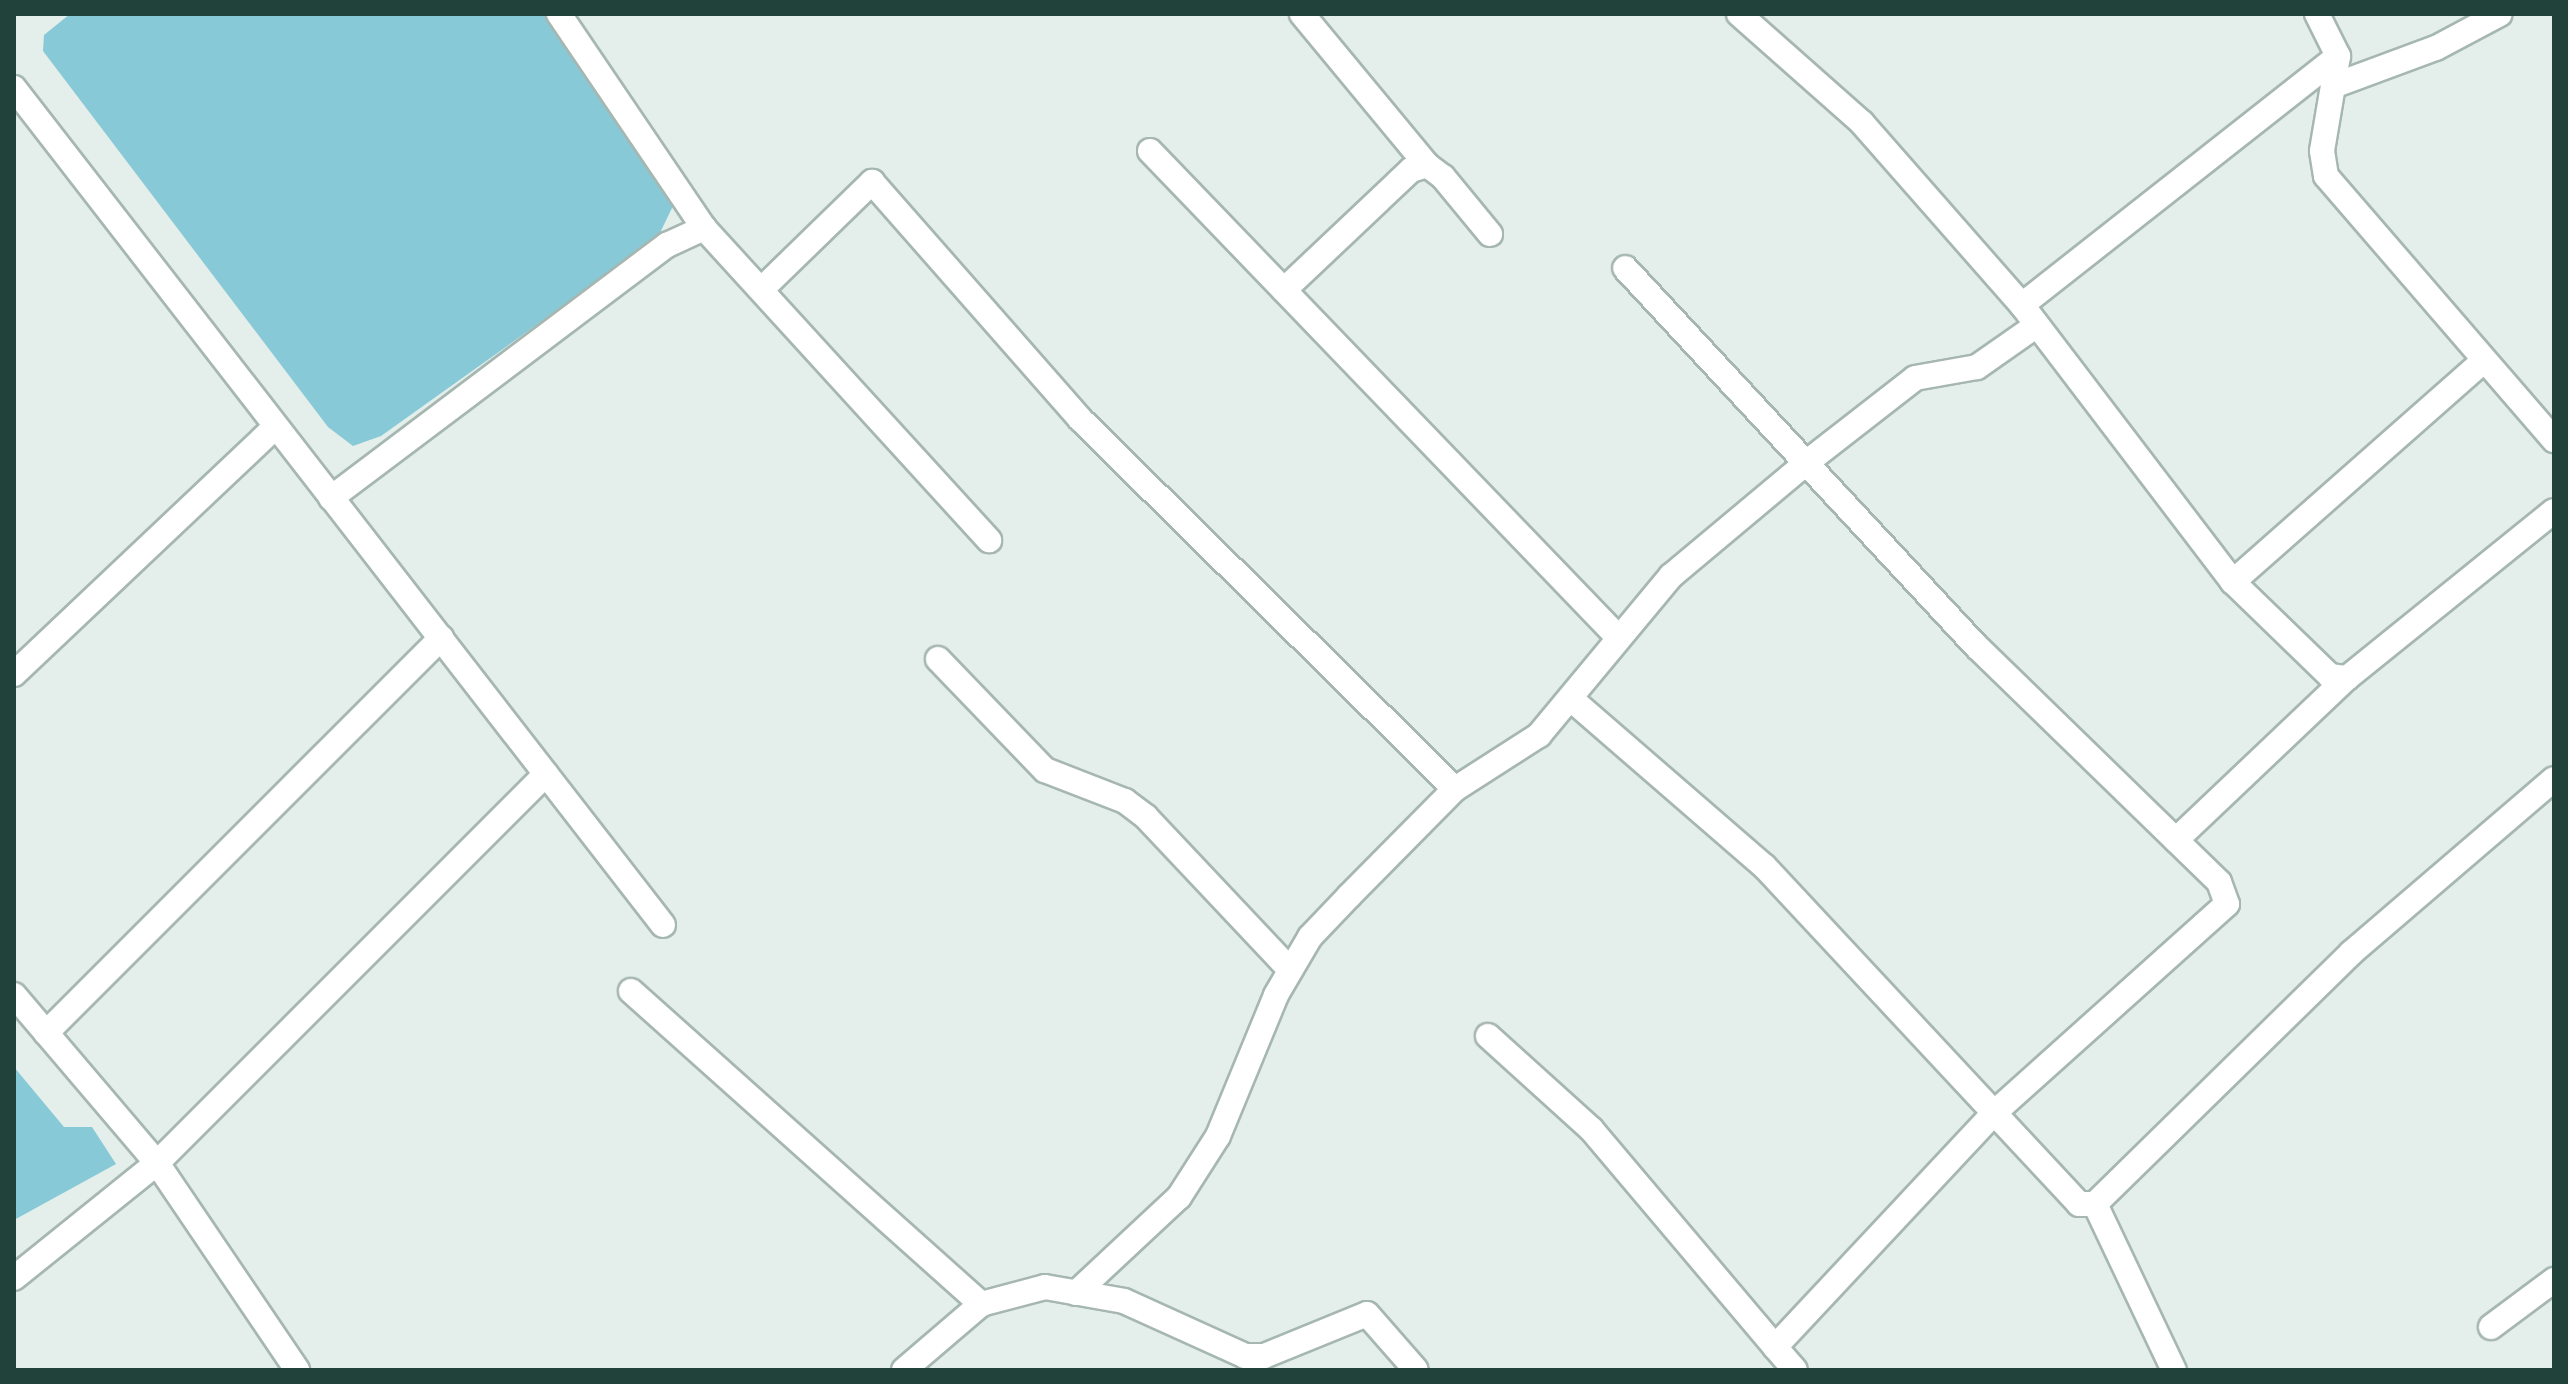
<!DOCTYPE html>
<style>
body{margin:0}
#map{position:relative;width:2568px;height:1384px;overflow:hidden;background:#e4eeea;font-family:"IBM Plex Sans",sans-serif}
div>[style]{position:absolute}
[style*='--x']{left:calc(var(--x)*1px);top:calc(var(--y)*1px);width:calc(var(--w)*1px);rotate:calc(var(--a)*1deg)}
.water>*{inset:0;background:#88c9d7}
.roads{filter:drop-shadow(2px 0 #a6b7b2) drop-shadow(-2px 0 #a6b7b2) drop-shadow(0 2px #a6b7b2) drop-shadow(0 -2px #a6b7b2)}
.street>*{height:24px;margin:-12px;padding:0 12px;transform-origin:12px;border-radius:12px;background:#fff}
span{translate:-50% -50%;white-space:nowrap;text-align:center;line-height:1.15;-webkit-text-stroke:6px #f5faf8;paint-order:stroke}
.frame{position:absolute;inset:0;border:16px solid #21423a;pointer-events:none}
</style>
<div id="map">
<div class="water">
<div style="clip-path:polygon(70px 14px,544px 14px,674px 183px,672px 208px,657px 239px,381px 436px,353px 446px,328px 427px,43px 51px,44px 35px)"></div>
<div style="clip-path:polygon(14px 1067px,64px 1127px,92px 1127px,116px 1164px,14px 1220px)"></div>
</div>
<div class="roads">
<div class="street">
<div style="--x:559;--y:14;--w:258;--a:55.9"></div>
<div style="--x:1302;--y:14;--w:196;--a:50.4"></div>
<div style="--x:1739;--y:14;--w:164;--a:41.5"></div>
<div style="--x:1862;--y:123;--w:242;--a:48.7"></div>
<div style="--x:2022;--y:305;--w:348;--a:52.7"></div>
<div style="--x:2317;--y:14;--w:47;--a:63.4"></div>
<div style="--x:2338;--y:56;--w:96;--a:99.6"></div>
<div style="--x:2322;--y:151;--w:25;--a:81"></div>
<div style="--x:2326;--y:176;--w:349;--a:49.2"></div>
<div style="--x:2333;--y:86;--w:110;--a:-20.3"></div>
<div style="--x:2436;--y:48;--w:72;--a:-28"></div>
<div style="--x:14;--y:88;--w:1059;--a:52.21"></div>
<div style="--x:1150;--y:151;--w:672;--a:46.09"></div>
<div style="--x:764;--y:287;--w:151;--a:-44.2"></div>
<div style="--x:872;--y:182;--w:317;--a:48.7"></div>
<div style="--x:1081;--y:420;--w:525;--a:44.61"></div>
<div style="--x:1284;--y:290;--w:175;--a:-43.4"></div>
<div style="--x:1411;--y:170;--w:17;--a:-17"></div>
<div style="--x:1427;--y:165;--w:20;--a:37"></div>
<div style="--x:1443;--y:177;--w:74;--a:50.5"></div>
<div style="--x:2022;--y:305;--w:402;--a:-38.2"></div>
<div style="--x:2481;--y:363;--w:331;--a:138.6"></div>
<div style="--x:2233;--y:582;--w:135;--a:44.1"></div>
<div style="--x:2330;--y:676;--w:17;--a:7"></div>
<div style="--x:2347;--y:678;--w:266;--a:-38.9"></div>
<div style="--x:331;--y:498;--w:421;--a:-37"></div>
<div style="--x:667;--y:245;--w:41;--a:-24.7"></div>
<div style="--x:704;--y:228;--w:423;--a:47.6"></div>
<div style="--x:938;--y:659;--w:154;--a:46.1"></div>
<div style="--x:1045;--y:770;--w:86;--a:21.2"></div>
<div style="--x:1125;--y:801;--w:26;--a:37"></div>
<div style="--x:1146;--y:817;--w:210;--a:46.7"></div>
<div style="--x:14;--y:674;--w:359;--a:-43.4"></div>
<div style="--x:1571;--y:699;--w:255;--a:40.9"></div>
<div style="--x:1764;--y:866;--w:462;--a:47"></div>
<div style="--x:2079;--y:1204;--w:16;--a:0"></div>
<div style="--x:2095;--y:1204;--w:359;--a:-44.4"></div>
<div style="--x:2351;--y:953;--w:267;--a:-40.6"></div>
<div style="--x:2176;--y:840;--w:236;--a:-43.5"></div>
<div style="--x:631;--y:991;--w:470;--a:41.8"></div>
<div style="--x:14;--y:995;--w:221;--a:49.6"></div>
<div style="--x:157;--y:1163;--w:250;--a:55.9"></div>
<div style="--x:46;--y:1033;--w:559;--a:-45"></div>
<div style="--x:1488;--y:1036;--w:139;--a:42.1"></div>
<div style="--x:1591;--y:1129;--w:285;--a:49.8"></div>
<div style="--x:1775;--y:1347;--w:320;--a:-46.9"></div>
<div style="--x:1994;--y:1113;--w:313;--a:-41.9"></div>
<div style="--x:2227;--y:904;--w:23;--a:-110"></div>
<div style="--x:2219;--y:882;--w:337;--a:-135.8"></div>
<div style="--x:1977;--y:647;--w:517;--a:-132.88"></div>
<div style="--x:2095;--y:1204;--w:184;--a:64.6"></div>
<div style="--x:14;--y:1278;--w:184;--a:-38.8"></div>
<div style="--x:157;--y:1163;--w:550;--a:-45"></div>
<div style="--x:1076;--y:1293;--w:141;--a:-43"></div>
<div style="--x:1179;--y:1197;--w:72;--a:-57.4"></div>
<div style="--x:1218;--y:1136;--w:152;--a:-67.6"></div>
<div style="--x:1276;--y:995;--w:67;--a:-59.6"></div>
<div style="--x:1310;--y:937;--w:57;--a:-46.4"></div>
<div style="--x:1349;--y:896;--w:151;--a:-45.3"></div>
<div style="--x:1455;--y:789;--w:100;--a:-32.7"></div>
<div style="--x:1539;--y:735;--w:207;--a:-50.3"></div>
<div style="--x:1671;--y:576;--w:176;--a:-39.9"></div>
<div style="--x:1806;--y:463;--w:138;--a:-37.9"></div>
<div style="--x:1915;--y:378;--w:63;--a:-10.1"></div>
<div style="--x:1977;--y:367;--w:73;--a:-35"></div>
<div style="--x:2491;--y:1327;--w:79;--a:-36.7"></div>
<div style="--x:1775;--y:1347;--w:30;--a:49"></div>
<div style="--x:904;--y:1370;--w:101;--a:-40.6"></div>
<div style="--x:981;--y:1304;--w:66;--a:-14.9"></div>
<div style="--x:1045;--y:1287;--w:80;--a:10"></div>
<div style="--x:1124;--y:1301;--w:133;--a:24.4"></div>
<div style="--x:1245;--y:1356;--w:19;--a:0"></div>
<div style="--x:1264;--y:1356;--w:111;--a:-22.2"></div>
<div style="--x:1367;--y:1314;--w:74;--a:48.8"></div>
</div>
</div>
<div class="frame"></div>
</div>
